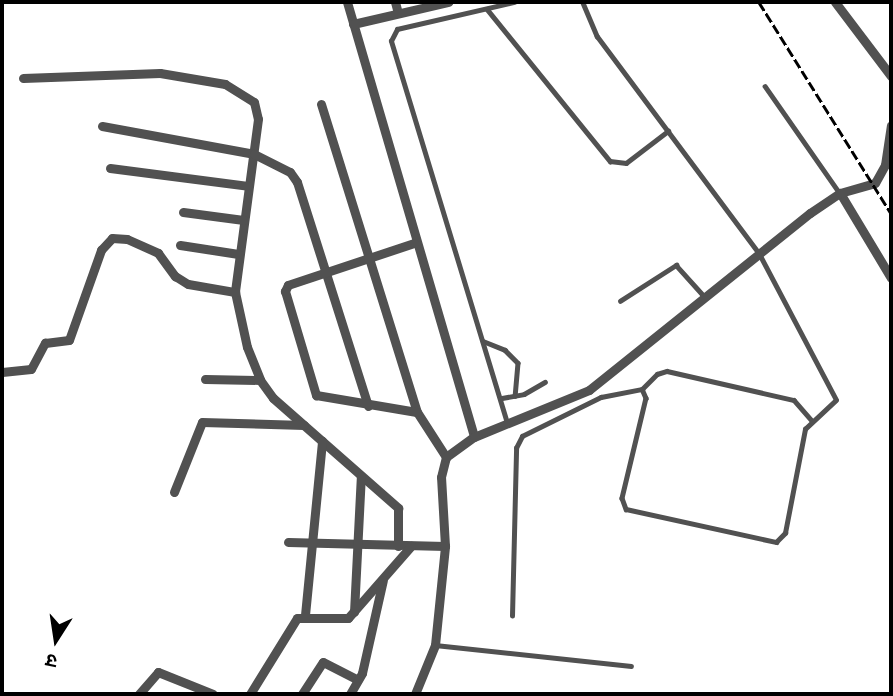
<!DOCTYPE html>
<meta charset="utf-8">
<style>
body{margin:0}
#map{position:relative;width:893px;height:696px;overflow:hidden;background:#fff;font-family:Helvetica,"Noto Sans Devanagari",sans-serif}
div>[style]{position:absolute}
[style*='--x']{left:calc(var(--x)*1px);top:calc(var(--y)*1px);width:calc(var(--w)*1px);rotate:calc(var(--a)*1deg)}
.service>*{height:4.5px;margin:-2.25px;padding:0 2.25px;transform-origin:2.25px;border-radius:2.25px;background:#515151}
.minor>*{height:9px;margin:-4.5px;padding:0 4.5px;transform-origin:4.5px;border-radius:4.5px;background:#515151}
.rail>*{height:2.5px;margin-top:-1.25px;transform-origin:0;background:repeating-linear-gradient(90deg,#000 0 10px,transparent 0 13.5px)}
span{translate:-50% -50%;white-space:nowrap;text-align:center;line-height:1.15;-webkit-text-stroke:5px #fff;paint-order:stroke}
.frame{position:absolute;inset:0;border:4px solid #000;pointer-events:none}
.north{position:absolute;left:21px;top:605px;width:70px;height:70px;-webkit-text-stroke:5px #fff;paint-order:stroke;rotate:192deg;font-size:19px;font-weight:700;line-height:28px;text-align:center;color:#000}
.north::after{content:'';display:block;margin:auto;width:24px;height:32px;background:#000;clip-path:polygon(50% 0,100% 100%,50% 72%,0 100%)}
</style>
<div id="map">
<div class="service">
<div style="--x:487;--y:9;--w:196;--a:51"></div>
<div style="--x:610;--y:161;--w:16;--a:7"></div>
<div style="--x:626;--y:163;--w:53;--a:-37.3"></div>
<div style="--x:765;--y:86;--w:129;--a:55.1"></div>
<div style="--x:620;--y:301;--w:67;--a:-32.7"></div>
<div style="--x:676;--y:265;--w:42;--a:47.9"></div>
<div style="--x:483;--y:341;--w:24;--a:22"></div>
<div style="--x:505;--y:350;--w:18;--a:45"></div>
<div style="--x:518;--y:363;--w:33;--a:95"></div>
<div style="--x:642;--y:389;--w:21;--a:-45"></div>
<div style="--x:657;--y:374;--w:10;--a:-17"></div>
<div style="--x:667;--y:371;--w:130;--a:12.9"></div>
<div style="--x:794;--y:400;--w:28;--a:49"></div>
<div style="--x:502;--y:398;--w:22;--a:-10"></div>
<div style="--x:524;--y:394;--w:24;--a:-30"></div>
<div style="--x:507;--y:423;--w:399;--a:-106.9"></div>
<div style="--x:391;--y:41;--w:13;--a:-63"></div>
<div style="--x:397;--y:29;--w:120;--a:-13"></div>
<div style="--x:512;--y:616;--w:168;--a:-88.6"></div>
<div style="--x:516;--y:448;--w:13;--a:-63"></div>
<div style="--x:522;--y:436;--w:88;--a:-26.3"></div>
<div style="--x:601;--y:397;--w:42;--a:-11"></div>
<div style="--x:642;--y:389;--w:10;--a:66"></div>
<div style="--x:646;--y:398;--w:103;--a:103.5"></div>
<div style="--x:622;--y:498;--w:12;--a:70"></div>
<div style="--x:626;--y:509;--w:154;--a:12.4"></div>
<div style="--x:776;--y:542;--w:13;--a:-45"></div>
<div style="--x:785;--y:533;--w:106;--a:-79.1"></div>
<div style="--x:805;--y:429;--w:42;--a:-43.1"></div>
<div style="--x:836;--y:400;--w:165;--a:-117.8"></div>
<div style="--x:759;--y:254;--w:271;--a:-126.7"></div>
<div style="--x:597;--y:37;--w:38;--a:-113"></div>
<div style="--x:435;--y:645;--w:197;--a:6.1"></div>
</div>
<div class="minor">
<div style="--x:347;--y:2;--w:453;--a:73.7"></div>
<div style="--x:395;--y:2;--w:11;--a:75"></div>
<div style="--x:835;--y:2;--w:93;--a:52.9"></div>
<div style="--x:353;--y:24;--w:98;--a:-13"></div>
<div style="--x:23;--y:78;--w:137;--a:-2.1"></div>
<div style="--x:160;--y:73;--w:66;--a:9.6"></div>
<div style="--x:225;--y:84;--w:34;--a:32"></div>
<div style="--x:254;--y:102;--w:17;--a:77"></div>
<div style="--x:258;--y:119;--w:175;--a:97.6"></div>
<div style="--x:235;--y:292;--w:56;--a:77.7"></div>
<div style="--x:247;--y:347;--w:35;--a:68"></div>
<div style="--x:260;--y:380;--w:22;--a:54"></div>
<div style="--x:273;--y:398;--w:167;--a:41.3"></div>
<div style="--x:398;--y:508;--w:38;--a:90"></div>
<div style="--x:321;--y:104;--w:323;--a:72.7"></div>
<div style="--x:417;--y:412;--w:54;--a:57.2"></div>
<div style="--x:102;--y:126;--w:155;--a:10.4"></div>
<div style="--x:254;--y:154;--w:40;--a:26.6"></div>
<div style="--x:290;--y:172;--w:12;--a:55"></div>
<div style="--x:297;--y:182;--w:235;--a:72.4"></div>
<div style="--x:110;--y:168;--w:139;--a:7.4"></div>
<div style="--x:840;--y:193;--w:99;--a:59"></div>
<div style="--x:183;--y:212;--w:61;--a:7.6"></div>
<div style="--x:414;--y:243;--w:133;--a:161.6"></div>
<div style="--x:288;--y:285;--w:7;--a:117"></div>
<div style="--x:285;--y:291;--w:109;--a:73.4"></div>
<div style="--x:316;--y:395;--w:102;--a:9.6"></div>
<div style="--x:180;--y:245;--w:59;--a:8.8"></div>
<div style="--x:2;--y:372;--w:29;--a:-6"></div>
<div style="--x:31;--y:369;--w:30;--a:-62"></div>
<div style="--x:45;--y:343;--w:24;--a:-7"></div>
<div style="--x:69;--y:340;--w:96;--a:-70.4"></div>
<div style="--x:101;--y:250;--w:16;--a:-47"></div>
<div style="--x:112;--y:238;--w:15;--a:4"></div>
<div style="--x:127;--y:239;--w:34;--a:24"></div>
<div style="--x:158;--y:253;--w:29;--a:54"></div>
<div style="--x:175;--y:276;--w:15;--a:32"></div>
<div style="--x:188;--y:284;--w:48;--a:9.7"></div>
<div style="--x:205;--y:379;--w:55;--a:1"></div>
<div style="--x:174;--y:492;--w:75;--a:-68.2"></div>
<div style="--x:202;--y:422;--w:102;--a:1.7"></div>
<div style="--x:288;--y:542;--w:157;--a:1.5"></div>
<div style="--x:354;--y:612;--w:136;--a:-87.1"></div>
<div style="--x:305;--y:615;--w:175;--a:-84.4"></div>
<div style="--x:139;--y:694;--w:29;--a:-49"></div>
<div style="--x:158;--y:672;--w:59;--a:21.8"></div>
<div style="--x:250;--y:694;--w:89;--a:-58.3"></div>
<div style="--x:297;--y:618;--w:51;--a:0"></div>
<div style="--x:348;--y:618;--w:96;--a:-48.8"></div>
<div style="--x:302;--y:694;--w:38;--a:-57"></div>
<div style="--x:323;--y:662;--w:39;--a:27"></div>
<div style="--x:350;--y:694;--w:24;--a:-60"></div>
<div style="--x:362;--y:673;--w:95;--a:-77.3"></div>
<div style="--x:415;--y:694;--w:53;--a:-67.8"></div>
<div style="--x:435;--y:645;--w:100;--a:-84.2"></div>
<div style="--x:445;--y:546;--w:69;--a:-93.3"></div>
<div style="--x:441;--y:477;--w:21;--a:-76"></div>
<div style="--x:446;--y:457;--w:34;--a:-36"></div>
<div style="--x:474;--y:437;--w:124;--a:-22.2"></div>
<div style="--x:589;--y:390;--w:283;--a:-38.7"></div>
<div style="--x:810;--y:213;--w:36;--a:-34"></div>
<div style="--x:840;--y:193;--w:36;--a:-16"></div>
<div style="--x:875;--y:183;--w:21;--a:-61"></div>
<div style="--x:885;--y:165;--w:40;--a:-81.5"></div>
</div>
<div class="rail">
<div style="--x:759;--y:2;--w:249;--a:58"></div>
</div>
<div class="frame"></div>
<div class="north">उ</div>
</div>
